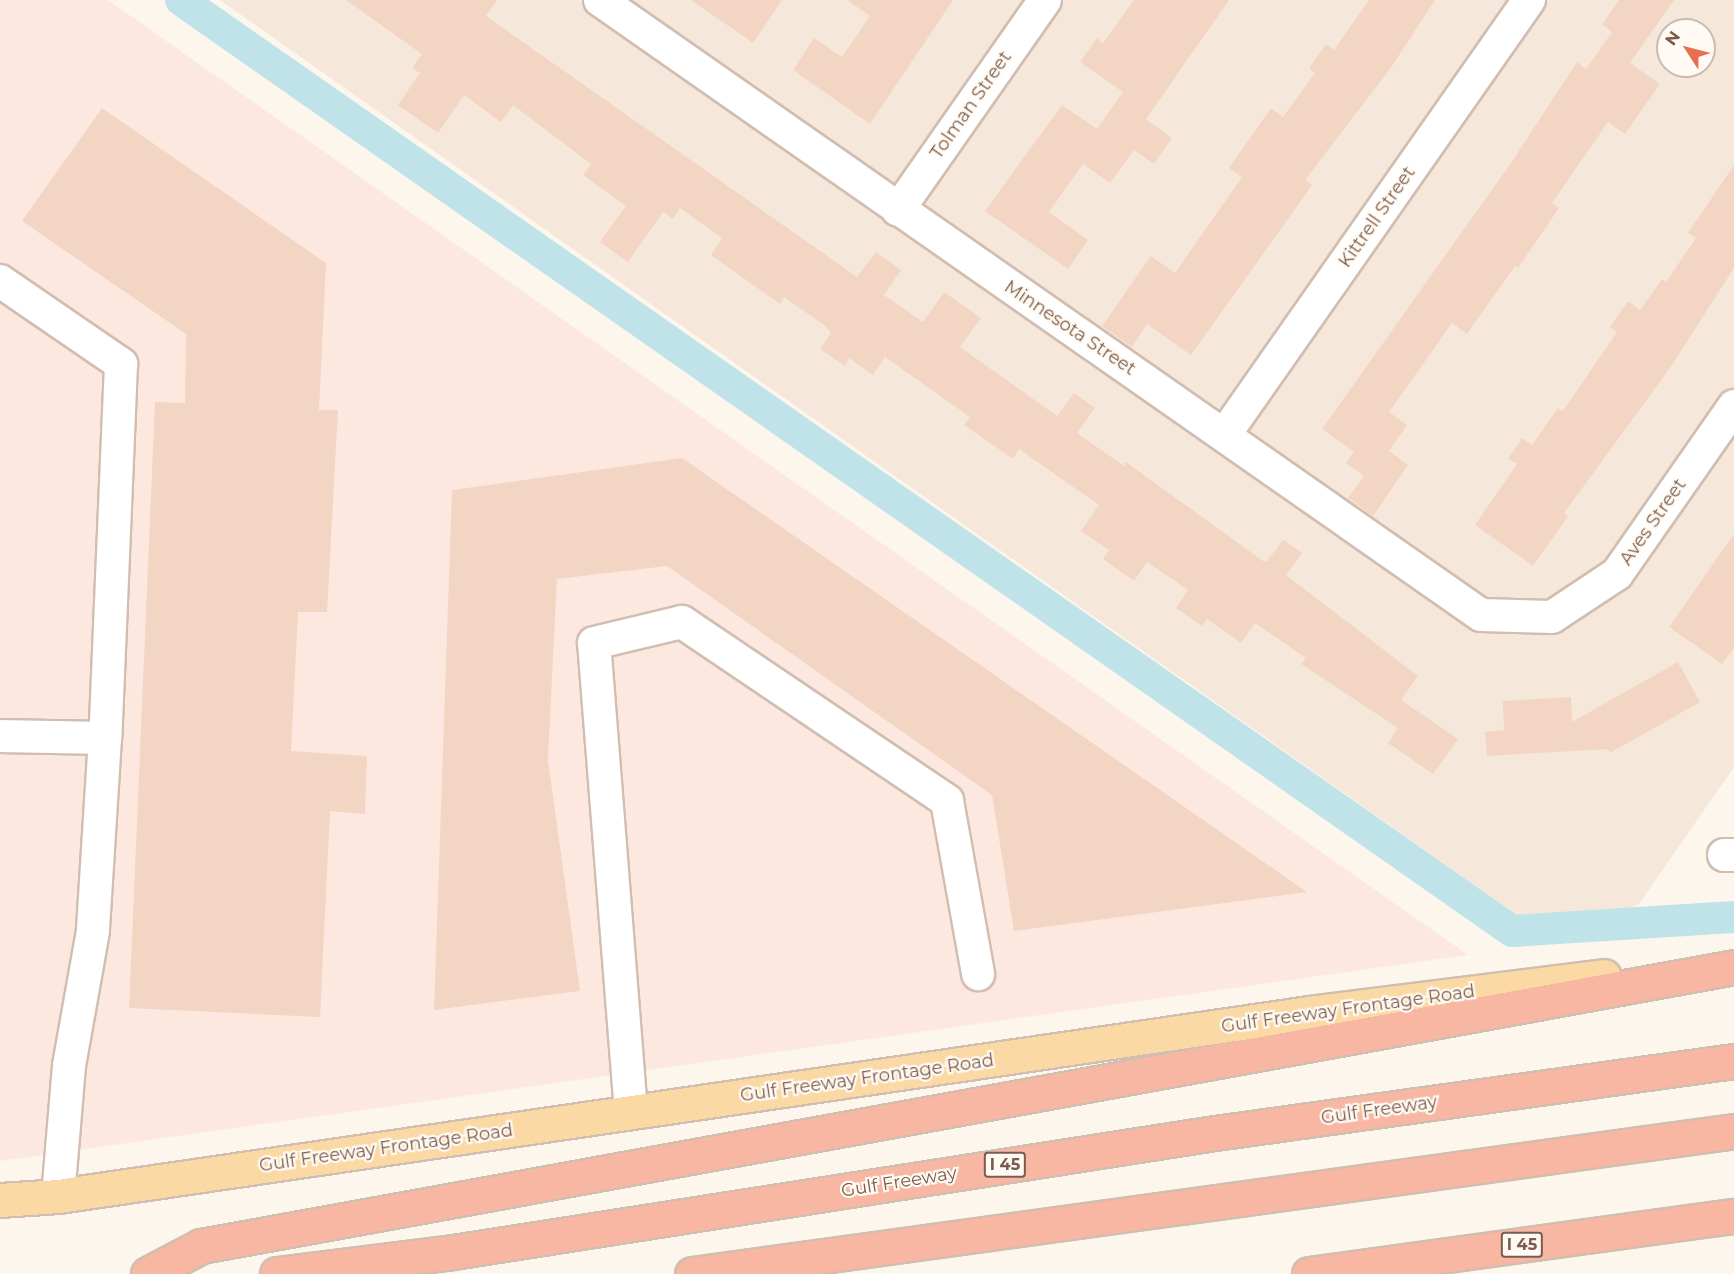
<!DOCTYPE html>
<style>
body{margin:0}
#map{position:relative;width:1734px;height:1274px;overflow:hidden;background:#fdf6ec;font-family:Montserrat,sans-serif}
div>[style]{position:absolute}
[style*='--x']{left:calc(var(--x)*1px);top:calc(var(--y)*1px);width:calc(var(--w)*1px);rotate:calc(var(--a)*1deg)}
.residential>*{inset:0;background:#f5e8da}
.commercial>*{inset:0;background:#fde8e0}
.canal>*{height:32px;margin:-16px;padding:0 16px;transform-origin:16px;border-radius:16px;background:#bfe3e8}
.building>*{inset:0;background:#f3d5c3}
.roads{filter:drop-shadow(2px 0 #d1beb0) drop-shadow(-2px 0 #d1beb0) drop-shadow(0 2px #d1beb0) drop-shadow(0 -2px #d1beb0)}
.minor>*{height:32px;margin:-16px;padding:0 16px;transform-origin:16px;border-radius:16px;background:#fff}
.major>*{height:33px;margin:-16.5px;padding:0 16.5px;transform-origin:16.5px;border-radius:16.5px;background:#fbd9a5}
.highway>*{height:33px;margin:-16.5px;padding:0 16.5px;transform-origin:16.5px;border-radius:16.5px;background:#f7b7a3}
span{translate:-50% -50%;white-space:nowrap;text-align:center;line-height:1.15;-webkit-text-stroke:4.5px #fffaf3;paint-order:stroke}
.shield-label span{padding:2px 4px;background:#fffaf3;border:2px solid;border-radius:4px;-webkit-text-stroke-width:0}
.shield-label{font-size:16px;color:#7a5c4d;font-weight:700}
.street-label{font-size:18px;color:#7a5c4d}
.north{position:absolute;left:1656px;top:18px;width:60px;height:60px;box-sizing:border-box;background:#fffaf3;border:2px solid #cabbb1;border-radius:50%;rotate:306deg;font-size:16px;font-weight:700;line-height:24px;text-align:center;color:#7a5c4d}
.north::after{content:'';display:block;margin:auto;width:21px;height:27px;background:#e76f51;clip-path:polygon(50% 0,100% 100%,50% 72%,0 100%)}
</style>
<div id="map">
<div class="residential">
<div style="clip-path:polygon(evenodd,220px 0,1734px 0,1734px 767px,1639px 904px,1554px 941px,220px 0,1668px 30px,1704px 30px,1704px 66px,1668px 66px,1668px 30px)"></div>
</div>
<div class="commercial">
<div style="clip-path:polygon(0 0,108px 0,1468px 955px,0 1161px)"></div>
</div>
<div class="canal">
<div style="--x:181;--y:0;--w:1624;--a:34.97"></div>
<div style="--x:1512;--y:931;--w:222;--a:-3.6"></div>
</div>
<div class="building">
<div style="clip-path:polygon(346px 0,497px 0,486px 16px,857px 277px,876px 252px,901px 270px,884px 295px,923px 322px,944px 292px,981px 318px,960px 347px,1057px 416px,1074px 393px,1095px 408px,1077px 433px,1124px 466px,1126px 462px,1263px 561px,1267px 561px,1283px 540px,1302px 553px,1286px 575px,1418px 676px,1401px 700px,1458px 739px,1433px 774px,1388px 743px,1398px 728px,1301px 664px,1306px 658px,1255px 623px,1241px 643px,1207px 619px,1202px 626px,1176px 608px,1188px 590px,1147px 562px,1134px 581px,1103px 559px,1109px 550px,1081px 531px,1099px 505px,1019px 449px,1013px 459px,964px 425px,970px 417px,885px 357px,873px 375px,849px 358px,845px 366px,820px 349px,831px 333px,824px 325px,784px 297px,780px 304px,711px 255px,722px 238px,680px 208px,673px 219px,663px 212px,628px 262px,600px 242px,626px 206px,583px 175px,591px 164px,513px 105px,501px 122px,464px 95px,438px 133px,398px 105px,420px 73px,412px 68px,422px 54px)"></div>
<div style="clip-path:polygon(691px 0,782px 0,753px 43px)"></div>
<div style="clip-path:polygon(847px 0,953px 0,870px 124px,793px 70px,814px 38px,842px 57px,870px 16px)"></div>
<div style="clip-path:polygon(1134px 0,1229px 0,1146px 119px,1172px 138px,1154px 164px,1134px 150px,1110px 183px,1083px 164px,1049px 212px,1088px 240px,1068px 269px,985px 211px,1062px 105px,1097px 129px,1123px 92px,1080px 62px,1097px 38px,1103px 43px)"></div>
<div style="clip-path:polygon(1369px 0,1435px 0,1390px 69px,1305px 180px,1312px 185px,1191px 355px,1147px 324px,1132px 347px,1102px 326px,1151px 256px,1175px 273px,1242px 177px,1229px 168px,1271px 108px,1283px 117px,1315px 73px,1309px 68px,1326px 44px,1334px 50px)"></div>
<div style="clip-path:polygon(1619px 0,1674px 0,1630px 63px,1660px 84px,1625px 134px,1608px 122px,1552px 203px,1559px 208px,1518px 268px,1515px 266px,1467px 334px,1452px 323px,1389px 412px,1407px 425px,1389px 451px,1408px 465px,1373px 516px,1348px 498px,1364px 476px,1346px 463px,1354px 452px,1322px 429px,1511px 163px,1577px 62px,1586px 69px,1612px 32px,1602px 24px)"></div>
<div style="clip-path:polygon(102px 108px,326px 263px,319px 410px,338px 410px,327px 612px,298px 612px,291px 751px,367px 756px,365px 814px,330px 811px,320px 1017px,129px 1008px,155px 402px,185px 403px,186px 334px,22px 221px)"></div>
<div style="clip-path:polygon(1734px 165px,1734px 268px,1670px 368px,1564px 513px,1568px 516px,1533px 566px,1475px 525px,1517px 464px,1508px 459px,1522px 438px,1532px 445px,1558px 408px,1563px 411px,1617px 332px,1610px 327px,1628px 301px,1640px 310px,1662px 279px,1666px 282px,1696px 238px,1688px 233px)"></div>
<div style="clip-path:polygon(682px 458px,1307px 892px,1014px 931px,992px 795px,667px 566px,557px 579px,548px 760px,580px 991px,434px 1010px,452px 490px)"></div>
<div style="clip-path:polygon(1734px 534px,1734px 648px,1722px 664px,1669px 627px)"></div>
<div style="clip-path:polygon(1678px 662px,1700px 702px,1610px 753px,1608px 749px,1487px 756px,1485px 732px,1504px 730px,1503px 701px,1571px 697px,1572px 722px)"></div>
</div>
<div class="roads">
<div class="minor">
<div style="--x:600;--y:0;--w:1074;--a:34.92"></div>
<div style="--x:1481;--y:615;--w:71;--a:1.6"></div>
<div style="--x:1552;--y:617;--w:78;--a:-33.5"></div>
<div style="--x:1617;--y:574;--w:205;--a:-55.1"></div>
<div style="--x:898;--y:210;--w:256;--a:-55"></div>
<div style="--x:0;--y:281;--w:147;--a:34.4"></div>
<div style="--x:121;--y:364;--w:374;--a:92.4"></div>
<div style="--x:105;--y:738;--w:193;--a:93.6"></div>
<div style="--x:93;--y:931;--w:137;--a:100.1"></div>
<div style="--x:69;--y:1066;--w:130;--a:94.8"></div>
<div style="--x:1225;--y:434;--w:530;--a:-54.99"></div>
<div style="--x:0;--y:736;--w:105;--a:1.1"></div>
<div style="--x:1724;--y:855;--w:10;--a:0"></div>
<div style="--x:631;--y:1112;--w:470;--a:-94.5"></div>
<div style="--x:594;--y:643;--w:90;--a:-13.4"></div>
<div style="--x:682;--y:622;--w:320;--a:34"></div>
<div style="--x:947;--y:801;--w:176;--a:79.8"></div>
</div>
<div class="major">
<div style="--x:0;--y:1200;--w:58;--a:-3.9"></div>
<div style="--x:58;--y:1196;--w:1271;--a:-8.32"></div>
<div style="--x:1316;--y:1012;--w:290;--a:-7.1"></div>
</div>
<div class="highway">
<div style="--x:148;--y:1274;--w:60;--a:-27.8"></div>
<div style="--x:201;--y:1246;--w:1558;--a:-10.31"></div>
<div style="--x:277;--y:1274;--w:177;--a:-7.1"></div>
<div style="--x:453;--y:1252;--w:771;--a:-8.88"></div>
<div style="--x:1215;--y:1133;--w:524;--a:-7.9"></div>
<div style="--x:692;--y:1274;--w:1052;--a:-7.81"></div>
<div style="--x:1309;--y:1274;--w:429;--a:-7.8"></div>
</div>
</div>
<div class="shield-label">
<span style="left:1005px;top:1165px">I 45</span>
<span style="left:1522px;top:1245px">I 45</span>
</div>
<div class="street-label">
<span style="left:971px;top:105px;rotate:-55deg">Tolman Street</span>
<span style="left:1377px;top:217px;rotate:-55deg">Kittrell Street</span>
<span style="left:1070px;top:328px;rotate:34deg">Minnesota Street</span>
<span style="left:1653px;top:522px;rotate:-55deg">Aves Street</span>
<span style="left:1348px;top:1009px;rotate:-8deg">Gulf Freeway Frontage Road</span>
<span style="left:867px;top:1078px;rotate:-8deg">Gulf Freeway Frontage Road</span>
<span style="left:1379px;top:1110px;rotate:-8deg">Gulf Freeway</span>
<span style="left:386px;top:1148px;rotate:-8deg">Gulf Freeway Frontage Road</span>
<span style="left:899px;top:1182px;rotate:-9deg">Gulf Freeway</span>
</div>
<div class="north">N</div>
</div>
